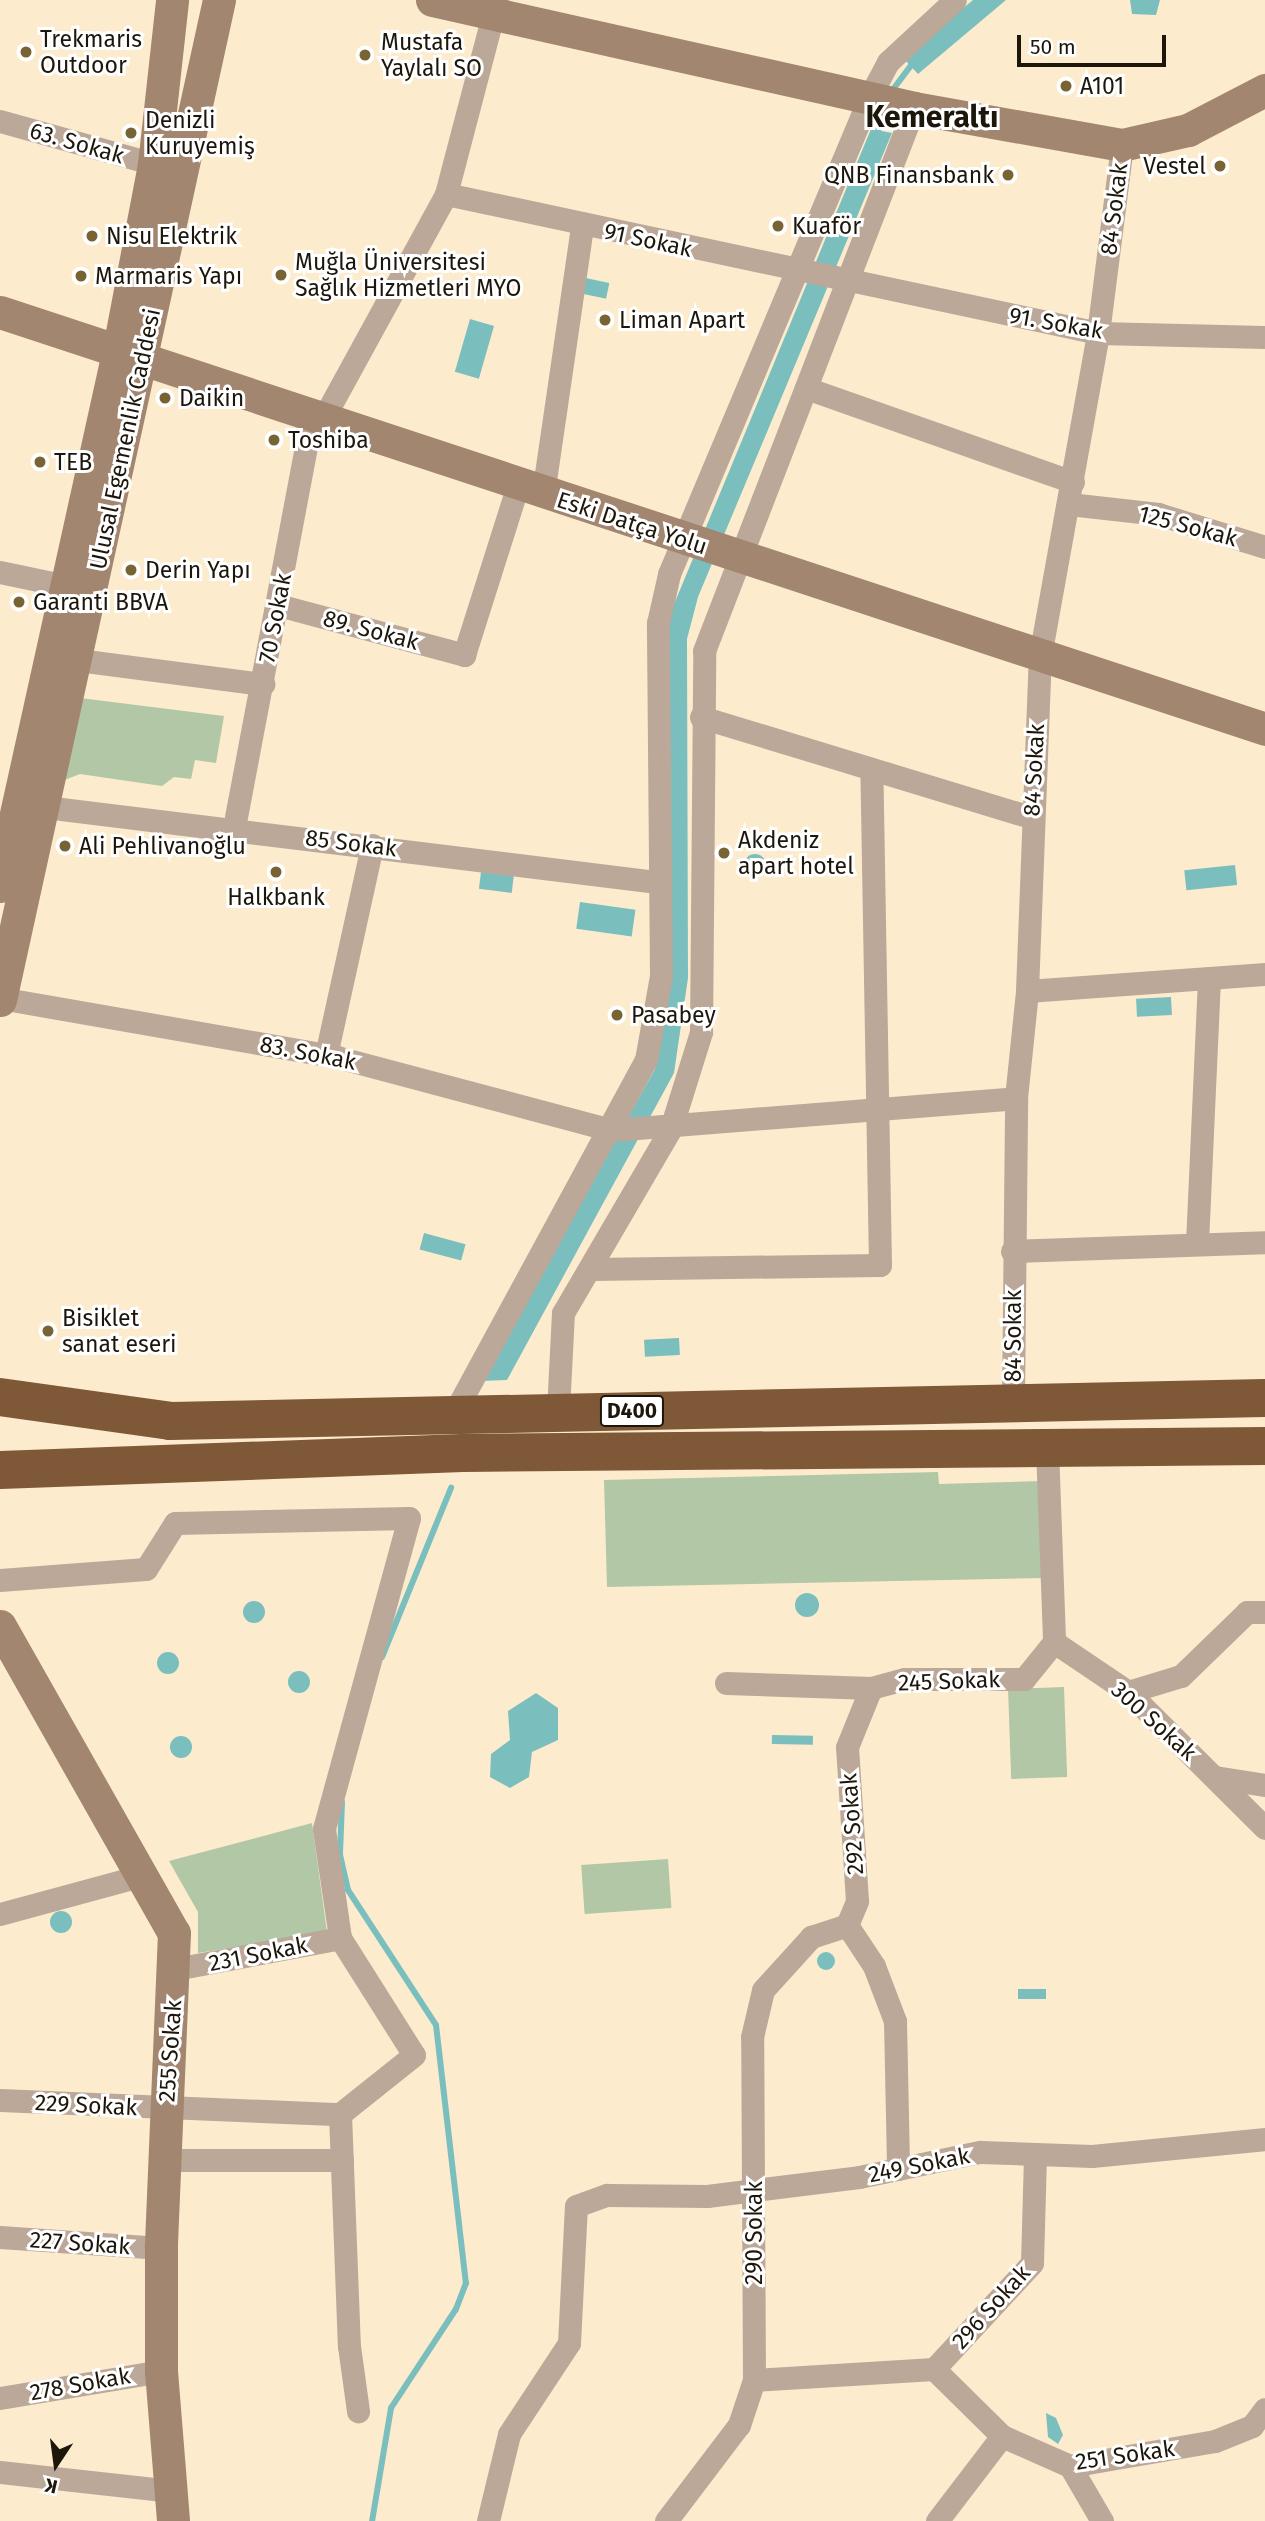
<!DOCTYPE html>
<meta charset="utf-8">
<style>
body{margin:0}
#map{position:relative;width:1265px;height:2521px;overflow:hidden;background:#fceccd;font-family:"Fira Sans",sans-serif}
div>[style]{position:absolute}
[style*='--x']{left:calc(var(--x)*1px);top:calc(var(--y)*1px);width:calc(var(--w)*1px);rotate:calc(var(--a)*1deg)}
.green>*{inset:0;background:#b1c7a5;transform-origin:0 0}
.water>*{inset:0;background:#7abfbe;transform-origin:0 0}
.round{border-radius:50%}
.stream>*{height:6px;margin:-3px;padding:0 3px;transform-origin:3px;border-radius:3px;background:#7abfbe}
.street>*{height:23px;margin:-11.5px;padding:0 11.5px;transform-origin:11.5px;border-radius:11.5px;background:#bba899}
.secondary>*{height:33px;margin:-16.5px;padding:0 16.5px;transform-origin:16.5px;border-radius:16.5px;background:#a28670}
.highway>*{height:38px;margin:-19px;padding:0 19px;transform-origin:19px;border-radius:19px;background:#7f5838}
.dots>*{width:19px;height:19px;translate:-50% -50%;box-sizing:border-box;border:4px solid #fff;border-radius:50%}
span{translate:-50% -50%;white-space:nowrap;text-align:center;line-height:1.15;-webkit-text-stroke:6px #fff;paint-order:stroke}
.shield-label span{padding:2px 5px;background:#fff;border:2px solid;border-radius:5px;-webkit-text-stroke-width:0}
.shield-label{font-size:21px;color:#1c160b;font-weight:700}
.poi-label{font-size:23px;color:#1c160b}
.left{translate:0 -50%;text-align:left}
.right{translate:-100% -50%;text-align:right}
.street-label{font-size:23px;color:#1c160b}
.district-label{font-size:30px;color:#1c160b;font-weight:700}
.north{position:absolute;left:21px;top:2430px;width:70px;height:70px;-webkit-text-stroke:5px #fff;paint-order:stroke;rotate:193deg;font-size:19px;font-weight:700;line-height:28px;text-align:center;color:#1c160b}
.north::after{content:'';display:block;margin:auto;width:24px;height:32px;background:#1c160b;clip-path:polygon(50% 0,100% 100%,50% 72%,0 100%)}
.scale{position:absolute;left:1017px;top:35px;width:149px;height:32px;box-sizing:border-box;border:4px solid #1c160b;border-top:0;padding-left:9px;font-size:21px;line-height:24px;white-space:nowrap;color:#1c160b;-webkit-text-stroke:5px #fff;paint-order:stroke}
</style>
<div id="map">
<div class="green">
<div style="clip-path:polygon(80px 698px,224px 716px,216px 763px,195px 760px,191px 779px,174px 777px,162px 786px,80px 774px,62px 781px)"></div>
<div style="clip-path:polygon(938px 1472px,939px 1484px,1043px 1481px,1046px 1578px,607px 1587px,604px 1480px)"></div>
<div style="left:1064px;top:1687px;width:90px;height:56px;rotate:88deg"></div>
<div style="clip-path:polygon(312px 1823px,327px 1932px,198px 1953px,198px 1912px,169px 1861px)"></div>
<div style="left:668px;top:1859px;width:49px;height:87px;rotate:86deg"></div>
</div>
<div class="water">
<div style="clip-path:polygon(973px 0,1006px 0,918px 74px,903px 58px)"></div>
<div style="clip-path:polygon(1130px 0,1160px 0,1156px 15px,1132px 14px)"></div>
<div style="clip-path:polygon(871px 129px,892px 133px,698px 597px,687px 639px,688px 978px,674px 1073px,507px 1380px,481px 1381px,655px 1069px,670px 981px,665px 626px)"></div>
<div style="left:581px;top:277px;width:29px;height:16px;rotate:12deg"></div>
<div style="left:470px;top:319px;width:25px;height:55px;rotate:16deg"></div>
<div class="round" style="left:744px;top:854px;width:22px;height:22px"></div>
<div style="left:1235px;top:865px;width:20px;height:51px;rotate:84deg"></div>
<div style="left:481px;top:872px;width:33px;height:17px;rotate:7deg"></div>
<div style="left:580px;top:902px;width:56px;height:27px;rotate:8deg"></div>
<div style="left:1171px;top:997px;width:18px;height:35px;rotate:87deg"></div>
<div style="left:424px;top:1233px;width:43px;height:17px;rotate:15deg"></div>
<div style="left:679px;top:1338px;width:17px;height:35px;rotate:87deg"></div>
<div class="round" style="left:795px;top:1593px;width:24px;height:24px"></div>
<div class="round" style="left:243px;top:1601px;width:22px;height:22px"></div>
<div class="round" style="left:157px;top:1652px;width:22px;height:22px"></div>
<div class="round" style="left:288px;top:1671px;width:22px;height:22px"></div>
<div style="clip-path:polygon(536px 1693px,558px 1708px,558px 1740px,532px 1752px,529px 1777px,510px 1788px,490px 1777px,491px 1754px,510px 1740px,508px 1711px)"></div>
<div style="left:772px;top:1735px;width:41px;height:9px;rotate:1deg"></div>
<div class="round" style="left:170px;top:1736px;width:22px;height:22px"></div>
<div class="round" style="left:50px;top:1911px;width:22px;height:22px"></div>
<div class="round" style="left:817px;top:1952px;width:18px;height:18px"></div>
<div style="left:1018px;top:1989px;width:28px;height:10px"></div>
<div style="clip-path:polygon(1046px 2413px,1056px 2418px,1063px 2435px,1058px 2444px,1048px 2437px)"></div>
</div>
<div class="stream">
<div style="--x:891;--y:92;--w:38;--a:-53"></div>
<div style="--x:876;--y:136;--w:24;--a:-71"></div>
<div style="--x:382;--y:1657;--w:183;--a:-67.8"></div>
<div style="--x:342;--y:1802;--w:53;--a:92.2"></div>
<div style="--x:340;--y:1855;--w:36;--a:77"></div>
<div style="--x:348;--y:1890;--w:161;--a:56.9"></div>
<div style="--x:436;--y:2025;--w:260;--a:83.4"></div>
<div style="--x:466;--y:2283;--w:28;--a:111"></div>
<div style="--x:456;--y:2309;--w:118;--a:123.3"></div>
<div style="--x:391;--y:2408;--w:115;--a:99.5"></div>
</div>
<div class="street">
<div style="--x:0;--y:121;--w:160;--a:15.6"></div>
<div style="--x:446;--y:194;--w:667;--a:12.03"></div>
<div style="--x:1098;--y:333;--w:167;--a:1.4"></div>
<div style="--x:806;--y:388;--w:283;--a:19.4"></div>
<div style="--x:543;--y:494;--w:271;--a:-81.7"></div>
<div style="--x:1069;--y:504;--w:90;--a:6.4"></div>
<div style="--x:1158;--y:514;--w:112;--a:17.1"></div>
<div style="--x:0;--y:572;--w:68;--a:11.8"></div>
<div style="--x:278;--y:605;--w:193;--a:15"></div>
<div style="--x:464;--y:655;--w:178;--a:-72.4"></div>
<div style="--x:78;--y:660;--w:187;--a:7.4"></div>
<div style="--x:701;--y:717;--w:345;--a:16.9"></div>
<div style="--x:45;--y:807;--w:617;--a:6.99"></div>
<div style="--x:236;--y:817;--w:405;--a:-79.3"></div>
<div style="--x:311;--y:419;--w:21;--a:-31"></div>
<div style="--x:329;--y:408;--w:244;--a:-61.3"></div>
<div style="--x:446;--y:194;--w:201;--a:-75.3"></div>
<div style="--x:1027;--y:991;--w:239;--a:-4.1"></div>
<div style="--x:0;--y:998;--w:342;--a:9.9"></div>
<div style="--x:337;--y:1057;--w:285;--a:14.9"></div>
<div style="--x:612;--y:1130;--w:405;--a:-4.5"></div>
<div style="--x:326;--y:1055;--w:215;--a:-77.6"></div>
<div style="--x:1197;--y:1243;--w:265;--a:-87.4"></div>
<div style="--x:1012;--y:1251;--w:253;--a:-2"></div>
<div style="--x:593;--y:1269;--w:287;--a:-0.8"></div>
<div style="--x:880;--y:1265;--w:494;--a:-91"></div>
<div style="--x:1013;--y:1401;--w:303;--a:-89.4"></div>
<div style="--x:1016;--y:1098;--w:108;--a:-84.1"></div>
<div style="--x:1027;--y:991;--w:335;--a:-87.8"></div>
<div style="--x:1040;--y:656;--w:328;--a:-79.8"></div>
<div style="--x:1098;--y:333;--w:190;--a:-82.7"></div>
<div style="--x:558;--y:1411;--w:98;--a:-87.1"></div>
<div style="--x:563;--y:1313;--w:214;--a:-59.7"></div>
<div style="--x:671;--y:1128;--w:101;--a:-72.6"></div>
<div style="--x:701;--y:1032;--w:381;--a:-89.5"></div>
<div style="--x:704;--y:651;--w:582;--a:-68.86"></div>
<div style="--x:453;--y:1415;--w:404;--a:-61.5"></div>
<div style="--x:646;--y:1060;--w:85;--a:-79.9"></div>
<div style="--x:661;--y:976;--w:353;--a:-90.5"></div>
<div style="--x:658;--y:623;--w:50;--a:-77.3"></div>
<div style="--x:669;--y:574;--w:519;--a:-67.19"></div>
<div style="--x:870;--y:96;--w:38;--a:-62"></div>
<div style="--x:888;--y:62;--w:91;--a:-42.8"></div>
<div style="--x:1047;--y:1448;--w:194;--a:87.9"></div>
<div style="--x:1054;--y:1642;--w:89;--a:34"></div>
<div style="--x:1128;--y:1692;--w:193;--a:44.8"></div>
<div style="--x:0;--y:1580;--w:146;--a:-4.3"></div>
<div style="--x:146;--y:1569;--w:54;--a:-57.8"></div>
<div style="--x:175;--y:1523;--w:234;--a:-1.2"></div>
<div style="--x:409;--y:1518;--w:322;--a:105.3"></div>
<div style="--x:324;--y:1829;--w:110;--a:81.6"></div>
<div style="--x:340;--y:1938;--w:138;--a:57.7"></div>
<div style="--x:414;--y:2055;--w:95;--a:141.4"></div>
<div style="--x:340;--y:2114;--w:232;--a:87.8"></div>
<div style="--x:349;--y:2346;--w:66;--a:82.1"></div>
<div style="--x:726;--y:1683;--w:145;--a:2"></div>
<div style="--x:871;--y:1688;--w:35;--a:-15"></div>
<div style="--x:905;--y:1679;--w:119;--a:0"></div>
<div style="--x:1024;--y:1679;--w:48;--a:-51"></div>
<div style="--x:1128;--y:1692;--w:55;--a:-16.8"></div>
<div style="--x:1181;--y:1676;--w:92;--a:-44.1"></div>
<div style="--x:1247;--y:1612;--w:18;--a:0"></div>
<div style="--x:1215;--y:1777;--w:51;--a:9.1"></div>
<div style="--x:0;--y:1914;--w:145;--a:-15.2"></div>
<div style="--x:847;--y:1925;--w:49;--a:56.6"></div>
<div style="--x:874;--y:1966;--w:59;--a:69.1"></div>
<div style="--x:895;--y:2021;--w:148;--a:88.8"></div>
<div style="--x:175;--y:1969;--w:168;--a:-10.6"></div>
<div style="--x:0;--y:2100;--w:340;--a:2.4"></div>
<div style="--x:163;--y:2160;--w:179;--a:0"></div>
<div style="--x:0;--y:2237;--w:161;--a:3.9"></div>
<div style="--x:934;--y:2369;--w:144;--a:-47.2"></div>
<div style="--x:1032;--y:2263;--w:109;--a:-88.4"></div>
<div style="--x:754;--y:2380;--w:180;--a:-3.5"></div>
<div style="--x:934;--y:2369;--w:95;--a:44.6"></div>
<div style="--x:1002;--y:2436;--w:74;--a:23.8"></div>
<div style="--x:1070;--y:2466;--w:147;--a:-9.8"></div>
<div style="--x:1215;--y:2441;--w:40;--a:-22"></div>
<div style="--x:1252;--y:2426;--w:21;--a:-53"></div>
<div style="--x:0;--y:2398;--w:163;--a:-9.5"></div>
<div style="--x:1070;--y:2466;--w:64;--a:59.8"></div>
<div style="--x:0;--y:2472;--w:173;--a:6.3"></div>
<div style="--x:488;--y:2521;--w:89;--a:-76.4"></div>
<div style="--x:509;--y:2434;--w:109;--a:-56.6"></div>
<div style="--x:569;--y:2343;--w:137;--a:-87.1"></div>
<div style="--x:576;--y:2206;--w:33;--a:-20"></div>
<div style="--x:607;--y:2195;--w:100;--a:0.6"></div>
<div style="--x:707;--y:2196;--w:153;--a:-7.1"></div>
<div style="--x:859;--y:2177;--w:124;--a:-11.7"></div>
<div style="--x:980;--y:2152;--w:112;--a:2"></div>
<div style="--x:1092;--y:2156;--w:174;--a:-5.6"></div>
<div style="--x:666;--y:2521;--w:121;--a:-52.8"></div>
<div style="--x:739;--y:2425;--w:47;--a:-71.6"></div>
<div style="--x:754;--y:2380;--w:343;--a:-90.3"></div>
<div style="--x:752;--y:2037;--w:48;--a:-76.8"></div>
<div style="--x:763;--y:1990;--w:72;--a:-47.8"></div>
<div style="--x:811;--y:1937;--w:38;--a:-18"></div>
<div style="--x:847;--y:1925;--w:26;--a:-67"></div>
<div style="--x:857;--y:1901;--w:154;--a:-93.7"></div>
<div style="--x:847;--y:1747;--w:64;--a:-67.9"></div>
<div style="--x:937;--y:2521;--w:107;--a:-52.6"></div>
</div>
<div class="secondary">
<div style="--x:432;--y:0;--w:494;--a:12.6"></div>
<div style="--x:914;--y:108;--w:211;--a:10.1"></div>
<div style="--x:1122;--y:145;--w:68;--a:-12.8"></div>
<div style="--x:1188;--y:130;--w:87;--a:-27.5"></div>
<div style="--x:0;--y:312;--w:1332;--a:18.24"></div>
<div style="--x:0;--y:886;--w:551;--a:-77.53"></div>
<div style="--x:119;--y:348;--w:187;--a:-79.2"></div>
<div style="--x:154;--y:164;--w:165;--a:-83.7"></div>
<div style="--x:0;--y:1000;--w:1024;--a:-77.65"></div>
<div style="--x:0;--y:1626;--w:353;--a:60.5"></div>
<div style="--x:174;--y:1933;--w:315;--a:92.4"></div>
<div style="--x:161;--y:2248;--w:123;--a:90"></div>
<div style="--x:161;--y:2371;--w:150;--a:85.4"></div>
</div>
<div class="highway">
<div style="--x:0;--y:1397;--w:172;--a:8"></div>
<div style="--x:170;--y:1421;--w:1095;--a:-1.2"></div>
<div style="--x:0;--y:1470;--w:463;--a:-2.1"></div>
<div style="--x:463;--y:1453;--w:802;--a:-0.5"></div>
</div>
<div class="dots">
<div style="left:26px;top:52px;background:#786433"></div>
<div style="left:365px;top:55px;background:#786433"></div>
<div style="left:1066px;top:86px;background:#786433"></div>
<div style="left:131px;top:133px;background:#786433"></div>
<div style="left:1220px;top:166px;background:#786433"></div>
<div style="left:1008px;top:175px;background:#786433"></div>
<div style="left:778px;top:226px;background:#786433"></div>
<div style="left:92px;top:236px;background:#786433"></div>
<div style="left:281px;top:275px;background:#786433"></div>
<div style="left:81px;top:276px;background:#786433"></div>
<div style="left:605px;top:320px;background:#786433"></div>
<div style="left:165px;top:398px;background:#786433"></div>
<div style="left:274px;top:440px;background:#786433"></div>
<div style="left:40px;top:462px;background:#786433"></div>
<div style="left:131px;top:570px;background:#786433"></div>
<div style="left:19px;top:602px;background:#786433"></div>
<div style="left:65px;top:846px;background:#786433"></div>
<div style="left:724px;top:853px;background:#786433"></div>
<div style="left:276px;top:872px;background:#786433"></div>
<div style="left:617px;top:1015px;background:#786433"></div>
<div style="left:48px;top:1331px;background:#786433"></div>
</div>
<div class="shield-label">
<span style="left:632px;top:1411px">D400</span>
</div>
<div class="poi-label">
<span class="left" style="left:40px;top:52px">Trekmaris<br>Outdoor</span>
<span class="left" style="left:381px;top:55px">Mustafa<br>Yaylalı SO</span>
<span class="left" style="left:1080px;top:86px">A101</span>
<span class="left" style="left:145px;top:133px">Denizli<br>Kuruyemiş</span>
<span class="right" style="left:1206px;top:166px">Vestel</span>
<span class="right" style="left:994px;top:175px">QNB Finansbank</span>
<span class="left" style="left:792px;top:226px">Kuaför</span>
<span class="left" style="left:106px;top:236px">Nisu Elektrik</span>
<span class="left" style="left:295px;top:275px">Muğla Üniversitesi<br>Sağlık Hizmetleri MYO</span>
<span class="left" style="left:95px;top:276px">Marmaris Yapı</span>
<span class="left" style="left:619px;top:320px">Liman Apart</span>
<span class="left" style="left:179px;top:398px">Daikin</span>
<span class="left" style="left:288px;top:440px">Toshiba</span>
<span class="left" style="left:54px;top:462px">TEB</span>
<span class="left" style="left:145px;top:570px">Derin Yapı</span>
<span class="left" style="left:33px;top:602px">Garanti BBVA</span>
<span class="left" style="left:738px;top:853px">Akdeniz<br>apart hotel</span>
<span class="left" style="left:79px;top:846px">Ali Pehlivanoğlu</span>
<span style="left:276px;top:897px">Halkbank</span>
<span class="left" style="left:631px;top:1015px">Pasabey</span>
<span class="left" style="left:62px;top:1331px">Bisiklet<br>sanat eseri</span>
</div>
<div class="street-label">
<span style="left:77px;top:143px;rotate:16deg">63. Sokak</span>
<span style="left:1114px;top:209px;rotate:-83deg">84 Sokak</span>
<span style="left:648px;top:240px;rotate:12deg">91 Sokak</span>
<span style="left:1056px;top:323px;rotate:10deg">91. Sokak</span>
<span style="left:125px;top:439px;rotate:-78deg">Ulusal Egemenlik Caddesi</span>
<span style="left:632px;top:523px;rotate:18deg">Eski Datça Yolu</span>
<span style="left:1188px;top:526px;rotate:15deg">125 Sokak</span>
<span style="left:275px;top:618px;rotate:-79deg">70 Sokak</span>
<span style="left:371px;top:630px;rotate:15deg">89. Sokak</span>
<span style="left:1034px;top:770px;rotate:-87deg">84 Sokak</span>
<span style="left:351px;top:843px;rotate:7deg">85 Sokak</span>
<span style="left:308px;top:1053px;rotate:11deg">83. Sokak</span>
<span style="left:1013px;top:1336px;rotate:-90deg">84 Sokak</span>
<span style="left:949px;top:1681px;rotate:-2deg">245 Sokak</span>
<span style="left:1154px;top:1721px;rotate:42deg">300 Sokak</span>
<span style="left:852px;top:1824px;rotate:-94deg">292 Sokak</span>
<span style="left:258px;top:1954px;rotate:-11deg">231 Sokak</span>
<span style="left:170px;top:2051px;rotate:-86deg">255 Sokak</span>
<span style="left:86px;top:2105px;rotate:3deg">229 Sokak</span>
<span style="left:919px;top:2165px;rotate:-11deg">249 Sokak</span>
<span style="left:754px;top:2233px;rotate:-90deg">290 Sokak</span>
<span style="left:80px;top:2243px;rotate:4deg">227 Sokak</span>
<span style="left:991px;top:2307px;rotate:-48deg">296 Sokak</span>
<span style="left:80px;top:2384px;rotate:-10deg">278 Sokak</span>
<span style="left:1125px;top:2455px;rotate:-8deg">251 Sokak</span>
</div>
<div class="district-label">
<span style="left:932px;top:117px">Kemeraltı</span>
</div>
<div class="north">K</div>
<div class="scale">50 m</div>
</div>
